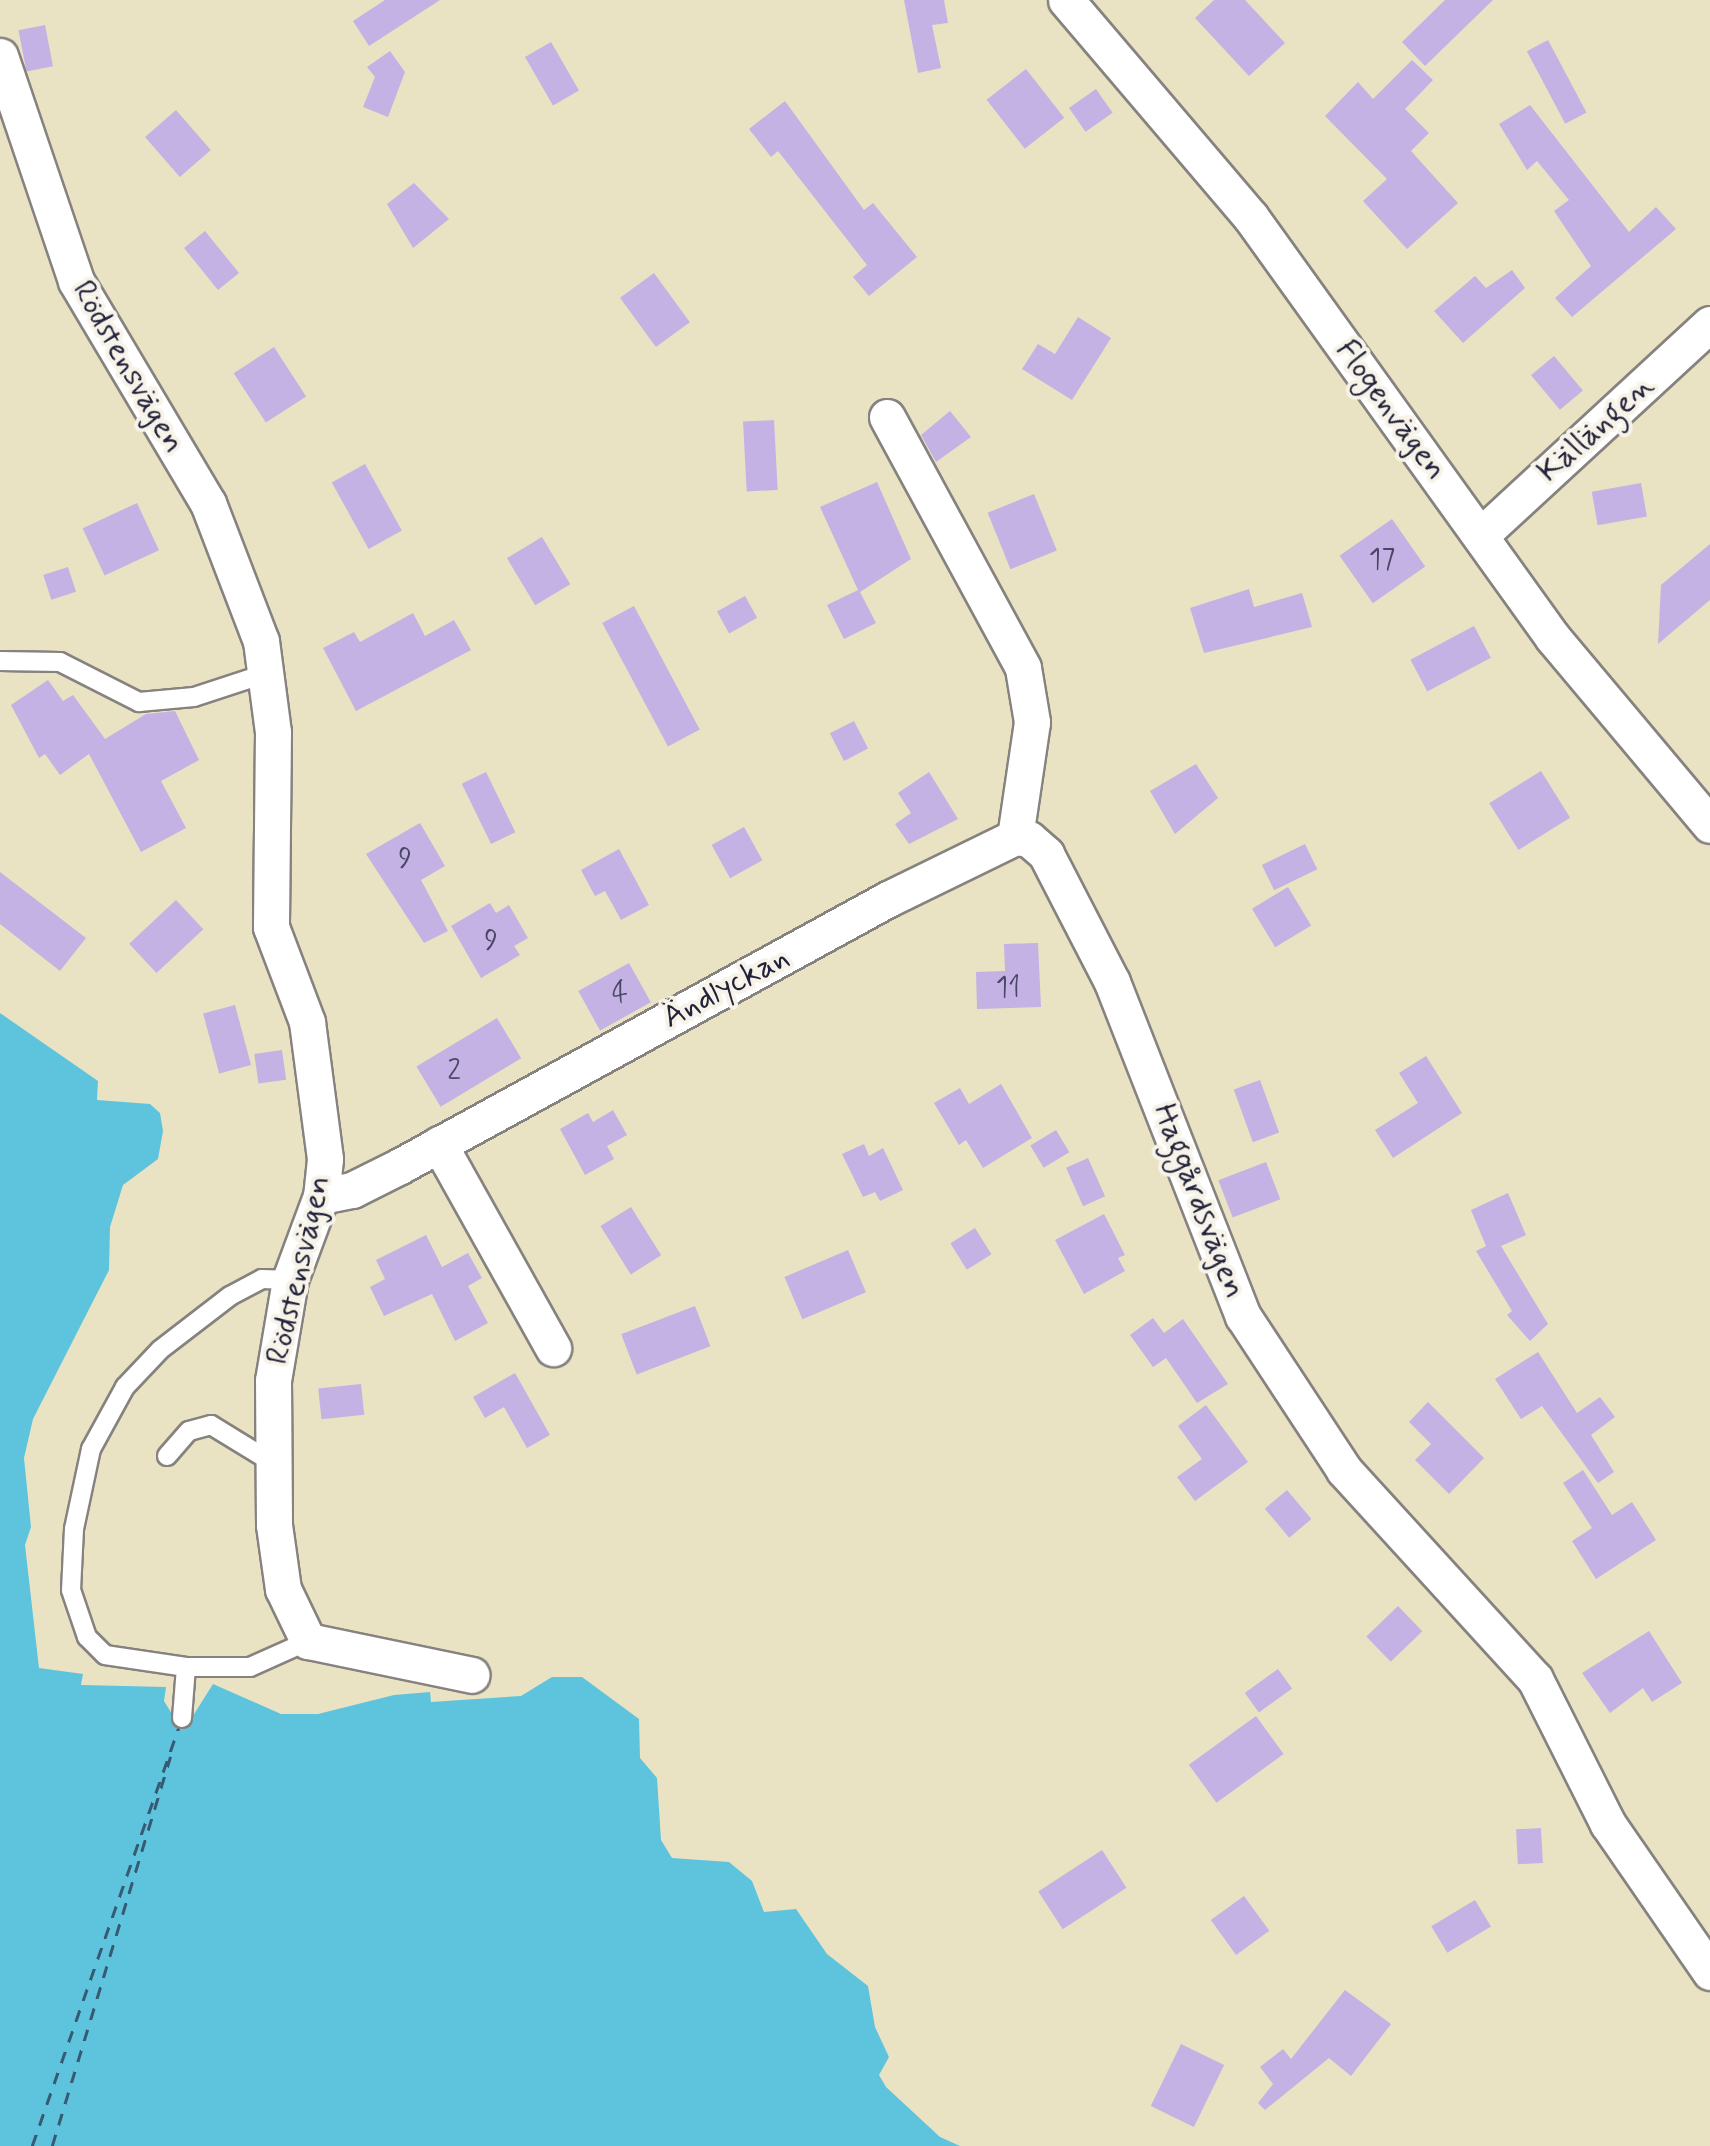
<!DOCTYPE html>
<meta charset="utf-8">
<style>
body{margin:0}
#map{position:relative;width:1710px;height:2146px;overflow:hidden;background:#e9e3c3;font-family:Mynerve,sans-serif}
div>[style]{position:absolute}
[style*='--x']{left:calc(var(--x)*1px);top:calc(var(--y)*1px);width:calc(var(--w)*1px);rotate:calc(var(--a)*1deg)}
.water>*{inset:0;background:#5ec3dc}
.ferry>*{height:2.5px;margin-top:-1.25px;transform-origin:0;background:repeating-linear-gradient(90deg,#375a73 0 12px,transparent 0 22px)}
.building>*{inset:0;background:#c4b2e4;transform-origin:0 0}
.roads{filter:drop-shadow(2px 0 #86827f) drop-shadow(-2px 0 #86827f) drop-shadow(0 2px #86827f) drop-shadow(0 -2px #86827f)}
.lane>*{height:18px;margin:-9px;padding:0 9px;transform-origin:9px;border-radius:9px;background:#fff}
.street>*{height:35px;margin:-17.5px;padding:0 17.5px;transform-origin:17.5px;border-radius:17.5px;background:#fff}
span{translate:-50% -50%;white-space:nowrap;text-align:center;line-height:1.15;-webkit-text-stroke:8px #f7f3e8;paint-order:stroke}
.number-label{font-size:28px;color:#4a4665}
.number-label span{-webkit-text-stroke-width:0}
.street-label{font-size:32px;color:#22223b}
</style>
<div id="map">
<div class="water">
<div style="clip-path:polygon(0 1013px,98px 1081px,97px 1100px,150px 1104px,160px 1113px,163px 1131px,158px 1159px,123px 1185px,110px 1227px,109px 1270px,33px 1419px,24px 1458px,31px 1527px,25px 1545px,39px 1668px,83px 1674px,81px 1685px,166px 1687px,164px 1701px,174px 1717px,191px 1719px,213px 1684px,281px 1714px,318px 1714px,394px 1695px,430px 1692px,431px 1702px,521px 1696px,552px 1677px,582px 1677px,639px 1719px,640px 1758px,657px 1778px,661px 1840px,672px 1858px,729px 1862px,752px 1881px,764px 1912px,796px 1909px,827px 1954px,868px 1986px,875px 2027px,889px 2057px,879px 2075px,886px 2087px,940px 2137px,960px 2146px,0 2146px)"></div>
</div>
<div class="ferry">
<div style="--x:32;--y:2146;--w:447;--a:-70.7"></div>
<div style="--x:52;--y:2146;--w:407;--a:-73.1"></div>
</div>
<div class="building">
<div style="clip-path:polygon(385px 0,440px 0,369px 46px,353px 21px)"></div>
<div style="clip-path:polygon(904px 0,944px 0,948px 23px,932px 25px,941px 68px,918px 73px)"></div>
<div style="clip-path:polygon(1214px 0,1245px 0,1285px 43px,1249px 76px,1195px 18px)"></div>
<div style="clip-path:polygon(1445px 0,1493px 0,1425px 66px,1402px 42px)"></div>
<div style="left:45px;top:25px;width:42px;height:27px;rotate:79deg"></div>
<div style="left:1548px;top:40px;width:82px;height:24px;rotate:62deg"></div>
<div style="left:551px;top:42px;width:56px;height:30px;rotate:60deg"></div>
<div style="clip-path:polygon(390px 51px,405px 72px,388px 117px,363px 107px,375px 77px,367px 67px)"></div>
<div style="clip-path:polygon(1412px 60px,1433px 80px,1405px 109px,1429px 133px,1411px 151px,1458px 203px,1407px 249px,1363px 201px,1387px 179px,1325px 116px,1358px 82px,1373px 99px)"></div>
<div style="left:1026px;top:69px;width:62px;height:50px;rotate:52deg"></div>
<div style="left:1096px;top:89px;width:29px;height:33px;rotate:55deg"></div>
<div style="clip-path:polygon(785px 101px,864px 210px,873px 203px,917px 257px,869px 296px,853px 277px,867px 265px,778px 151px,771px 157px,749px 129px)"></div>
<div style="clip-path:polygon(1530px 105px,1629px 232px,1656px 207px,1676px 229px,1572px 317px,1555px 298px,1591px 266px,1554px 211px,1569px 200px,1537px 161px,1527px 170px,1499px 124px)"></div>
<div style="left:176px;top:110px;width:53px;height:41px;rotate:49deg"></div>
<div style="clip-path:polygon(414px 183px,449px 219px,413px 248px,387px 204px)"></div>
<div style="left:205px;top:231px;width:54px;height:27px;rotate:51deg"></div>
<div style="clip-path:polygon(1512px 270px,1525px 288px,1463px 343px,1434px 311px,1475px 276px,1486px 288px)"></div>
<div style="left:654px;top:273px;width:61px;height:42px;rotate:54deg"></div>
<div style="clip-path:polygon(1078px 317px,1111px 338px,1072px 400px,1022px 369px,1038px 344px,1055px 354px)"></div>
<div style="left:274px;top:347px;width:59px;height:48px;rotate:57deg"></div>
<div style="left:1554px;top:356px;width:45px;height:30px;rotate:50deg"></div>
<div style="clip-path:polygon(950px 411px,971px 437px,936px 462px,921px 435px)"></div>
<div style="left:774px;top:420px;width:70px;height:31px;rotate:87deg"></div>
<div style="left:365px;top:464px;width:76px;height:38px;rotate:61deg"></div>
<div style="clip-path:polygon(877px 482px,911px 559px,860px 592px,876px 623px,844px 639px,827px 605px,858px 590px,820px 507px)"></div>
<div style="left:1641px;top:483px;width:34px;height:50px;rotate:80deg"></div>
<div style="left:1034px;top:494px;width:61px;height:50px;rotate:68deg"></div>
<div style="left:137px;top:503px;width:52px;height:60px;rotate:65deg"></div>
<div style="left:1392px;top:519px;width:58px;height:64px;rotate:55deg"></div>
<div style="left:542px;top:537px;width:55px;height:41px;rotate:59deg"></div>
<div style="clip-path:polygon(1710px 544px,1710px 600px,1658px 644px,1661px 585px)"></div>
<div style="left:68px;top:567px;width:26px;height:26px;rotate:72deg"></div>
<div style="clip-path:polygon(1249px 589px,1254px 607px,1302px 593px,1312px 627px,1204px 653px,1190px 608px)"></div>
<div style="left:745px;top:596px;width:25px;height:32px;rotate:61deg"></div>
<div style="left:634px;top:606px;width:140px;height:36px;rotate:62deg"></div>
<div style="clip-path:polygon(413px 613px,425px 636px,454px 620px,471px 650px,356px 711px,323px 648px,354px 632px,360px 642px)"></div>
<div style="left:1474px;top:626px;width:36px;height:72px;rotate:62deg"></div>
<div style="clip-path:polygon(48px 680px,63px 701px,73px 695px,105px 739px,146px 714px,175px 711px,199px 760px,161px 781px,186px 828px,141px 852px,89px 754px,60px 775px,45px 754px,39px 758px,11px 705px)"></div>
<div style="left:854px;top:721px;width:31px;height:27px;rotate:63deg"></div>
<div style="clip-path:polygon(1196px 764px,1218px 798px,1175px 834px,1150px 791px)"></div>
<div style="left:1541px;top:771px;width:55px;height:61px;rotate:58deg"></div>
<div style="left:486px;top:772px;width:67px;height:27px;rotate:64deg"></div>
<div style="clip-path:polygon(929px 772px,958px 819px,909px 844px,895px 824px,911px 813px,898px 793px)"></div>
<div style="clip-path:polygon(420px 823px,445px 866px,421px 880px,448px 931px,424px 943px,366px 854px)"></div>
<div style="left:744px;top:827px;width:38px;height:37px;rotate:61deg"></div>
<div style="left:1305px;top:844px;width:28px;height:48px;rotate:64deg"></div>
<div style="clip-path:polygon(619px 849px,649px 905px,621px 920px,605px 891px,595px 896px,581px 870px)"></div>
<div style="clip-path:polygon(0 872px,86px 938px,60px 971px,0 924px)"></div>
<div style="left:1288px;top:887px;width:45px;height:42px;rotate:59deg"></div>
<div style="left:176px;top:900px;width:40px;height:64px;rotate:47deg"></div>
<div style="clip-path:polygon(490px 903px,496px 913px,509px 905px,528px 938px,514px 946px,520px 955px,481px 978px,451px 926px)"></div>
<div style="clip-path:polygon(1038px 943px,1041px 1007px,977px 1009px,976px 972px,1005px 971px,1004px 944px)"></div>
<div style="left:629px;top:963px;width:45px;height:58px;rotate:61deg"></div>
<div style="left:235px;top:1005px;width:62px;height:33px;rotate:75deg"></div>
<div style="left:497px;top:1018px;width:47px;height:94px;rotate:59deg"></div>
<div style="left:282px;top:1050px;width:30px;height:28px;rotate:82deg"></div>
<div style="clip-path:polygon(1426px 1056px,1462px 1113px,1393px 1158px,1375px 1130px,1418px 1103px,1399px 1073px)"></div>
<div style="left:1260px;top:1080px;width:56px;height:28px;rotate:70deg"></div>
<div style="clip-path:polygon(1001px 1084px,1032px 1138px,983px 1168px,966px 1140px,959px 1145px,934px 1103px,960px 1088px,969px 1104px)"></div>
<div style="clip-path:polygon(613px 1110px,627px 1135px,607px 1146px,614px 1159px,585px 1175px,560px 1129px,588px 1113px,593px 1122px)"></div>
<div style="left:1056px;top:1130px;width:26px;height:30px;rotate:59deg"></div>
<div style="clip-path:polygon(864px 1144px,869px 1156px,883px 1148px,903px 1190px,880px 1201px,875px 1192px,863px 1197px,842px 1154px)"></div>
<div style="left:1088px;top:1158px;width:42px;height:24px;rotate:66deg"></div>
<div style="left:1266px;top:1162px;width:40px;height:51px;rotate:69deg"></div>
<div style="clip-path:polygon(1508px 1193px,1526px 1235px,1501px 1246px,1548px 1324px,1530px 1341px,1507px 1315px,1512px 1311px,1476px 1251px,1486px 1246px,1471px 1210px)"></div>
<div style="left:631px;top:1207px;width:57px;height:36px;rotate:58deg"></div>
<div style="clip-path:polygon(1104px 1214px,1125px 1255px,1118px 1258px,1125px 1271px,1084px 1294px,1055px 1240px)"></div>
<div style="left:975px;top:1228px;width:31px;height:29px;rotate:58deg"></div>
<div style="clip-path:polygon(426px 1235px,442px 1267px,468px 1253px,482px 1278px,468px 1286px,488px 1323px,455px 1341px,432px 1294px,384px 1316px,370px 1287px,385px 1279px,376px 1260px)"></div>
<div style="left:848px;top:1250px;width:46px;height:69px;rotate:67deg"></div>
<div style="left:695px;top:1306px;width:43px;height:79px;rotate:69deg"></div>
<div style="clip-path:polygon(1153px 1318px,1164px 1333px,1183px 1319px,1228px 1384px,1197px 1403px,1166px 1358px,1153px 1367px,1130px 1335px)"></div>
<div style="clip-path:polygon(1538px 1352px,1577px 1413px,1600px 1397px,1615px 1417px,1591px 1435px,1614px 1472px,1598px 1483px,1542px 1406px,1521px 1419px,1495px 1379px)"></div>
<div style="clip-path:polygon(515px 1373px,550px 1435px,527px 1448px,504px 1407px,485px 1418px,473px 1397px)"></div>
<div style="left:361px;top:1384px;width:31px;height:43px;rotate:84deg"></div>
<div style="clip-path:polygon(1428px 1402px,1484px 1458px,1449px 1494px,1415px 1460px,1431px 1444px,1409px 1422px)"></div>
<div style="clip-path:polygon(1206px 1405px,1248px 1462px,1195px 1501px,1177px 1477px,1202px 1459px,1178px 1426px)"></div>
<div style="clip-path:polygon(1583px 1470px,1612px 1515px,1632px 1502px,1656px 1540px,1596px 1579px,1572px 1541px,1592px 1528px,1563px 1483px)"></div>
<div style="left:1287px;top:1490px;width:38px;height:29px;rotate:50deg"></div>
<div style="left:1398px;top:1606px;width:35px;height:44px;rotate:46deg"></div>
<div style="clip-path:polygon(1649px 1631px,1682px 1683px,1652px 1702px,1643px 1688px,1610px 1713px,1582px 1673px)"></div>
<div style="left:1278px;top:1669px;width:24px;height:41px;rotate:54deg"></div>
<div style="left:1256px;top:1716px;width:47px;height:83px;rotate:54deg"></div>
<div style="left:1541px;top:1828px;width:35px;height:25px;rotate:87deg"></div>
<div style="left:1102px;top:1850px;width:45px;height:76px;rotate:57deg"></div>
<div style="left:1244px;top:1896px;width:43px;height:41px;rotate:54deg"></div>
<div style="left:1475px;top:1900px;width:31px;height:51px;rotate:59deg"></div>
<div style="clip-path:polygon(1345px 1990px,1391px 2024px,1351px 2076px,1329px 2058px,1265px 2110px,1258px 2103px,1273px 2084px,1260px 2067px,1283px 2049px,1291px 2059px)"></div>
<div style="left:1181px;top:2044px;width:48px;height:69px;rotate:26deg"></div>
</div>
<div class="roads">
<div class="lane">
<div style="--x:0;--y:661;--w:60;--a:1"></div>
<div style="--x:60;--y:662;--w:89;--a:26.9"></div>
<div style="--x:139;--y:702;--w:55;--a:-5.2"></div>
<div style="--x:194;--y:697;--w:77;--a:-18.2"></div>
<div style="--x:290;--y:1280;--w:28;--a:-178"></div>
<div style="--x:262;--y:1279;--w:36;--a:152"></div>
<div style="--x:230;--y:1296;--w:88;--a:142.4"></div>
<div style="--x:160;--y:1350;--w:51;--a:133.4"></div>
<div style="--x:125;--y:1387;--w:71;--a:118.7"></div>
<div style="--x:91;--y:1449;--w:82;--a:102"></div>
<div style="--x:74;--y:1529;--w:61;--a:92.8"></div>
<div style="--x:71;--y:1590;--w:50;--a:71.2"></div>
<div style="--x:87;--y:1637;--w:25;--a:45"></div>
<div style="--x:105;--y:1655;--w:82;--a:8.4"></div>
<div style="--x:186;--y:1667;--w:64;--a:0"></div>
<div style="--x:250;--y:1667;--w:64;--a:-24.1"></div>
<div style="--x:167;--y:1456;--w:33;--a:-49"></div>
<div style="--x:189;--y:1431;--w:23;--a:-15"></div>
<div style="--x:211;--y:1425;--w:73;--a:31.5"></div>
<div style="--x:182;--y:1718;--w:51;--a:-85.5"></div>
</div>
<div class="street">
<div style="--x:1066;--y:0;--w:284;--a:49.6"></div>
<div style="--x:1250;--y:216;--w:520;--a:54.32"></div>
<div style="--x:1553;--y:638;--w:244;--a:50"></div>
<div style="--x:0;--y:56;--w:237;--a:71.3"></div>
<div style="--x:76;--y:281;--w:258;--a:59.3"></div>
<div style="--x:208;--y:503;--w:148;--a:69"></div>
<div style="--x:261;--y:641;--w:92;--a:82.5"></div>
<div style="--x:273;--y:732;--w:195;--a:90.6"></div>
<div style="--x:271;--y:927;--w:102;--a:69.2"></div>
<div style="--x:307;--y:1022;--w:138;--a:82.5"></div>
<div style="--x:325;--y:1159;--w:37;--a:96"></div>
<div style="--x:321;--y:1196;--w:90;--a:110.3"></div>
<div style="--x:290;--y:1280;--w:101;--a:99.6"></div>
<div style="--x:273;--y:1380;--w:145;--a:89.6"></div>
<div style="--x:274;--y:1525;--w:65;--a:82"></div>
<div style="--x:283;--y:1589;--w:58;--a:64.3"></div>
<div style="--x:308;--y:1641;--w:167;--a:11.7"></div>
<div style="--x:887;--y:417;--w:285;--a:61.5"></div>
<div style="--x:1023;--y:668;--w:55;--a:80.5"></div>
<div style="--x:1032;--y:722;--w:116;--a:98.4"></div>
<div style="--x:1015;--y:837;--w:14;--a:8"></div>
<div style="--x:1029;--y:839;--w:23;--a:41"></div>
<div style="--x:1046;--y:854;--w:144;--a:62.7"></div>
<div style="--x:1112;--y:982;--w:359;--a:68.6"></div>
<div style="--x:1243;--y:1316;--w:184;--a:56.7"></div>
<div style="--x:1344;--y:1470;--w:283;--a:47.6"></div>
<div style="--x:1535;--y:1679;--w:162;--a:63.3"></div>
<div style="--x:1608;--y:1824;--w:180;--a:55.4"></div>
<div style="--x:1481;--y:535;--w:311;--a:-42.7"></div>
<div style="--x:439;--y:1144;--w:234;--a:60.8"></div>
<div style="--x:321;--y:1196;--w:32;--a:-11"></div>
<div style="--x:352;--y:1190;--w:54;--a:-26.6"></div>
<div style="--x:400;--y:1166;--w:556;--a:-28.68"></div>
<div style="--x:888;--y:899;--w:141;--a:-26"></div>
</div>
</div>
<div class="number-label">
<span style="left:1382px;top:561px">17</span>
<span style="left:405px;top:860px">9</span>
<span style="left:491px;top:942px">9</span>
<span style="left:1008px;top:989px">11</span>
<span style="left:620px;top:994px">4</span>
<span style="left:454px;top:1072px">2</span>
</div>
<div class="street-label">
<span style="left:128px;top:367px;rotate:60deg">Rödstensvägen</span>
<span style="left:1391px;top:410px;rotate:54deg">Flogenvägen</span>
<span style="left:1596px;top:429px;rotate:-42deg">Källängen</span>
<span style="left:726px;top:988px;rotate:-28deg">Ändlyckan</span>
<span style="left:1199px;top:1201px;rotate:69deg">Haggårdsvägen</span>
<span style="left:299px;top:1270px;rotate:-77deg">Rödstensvägen</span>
</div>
</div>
